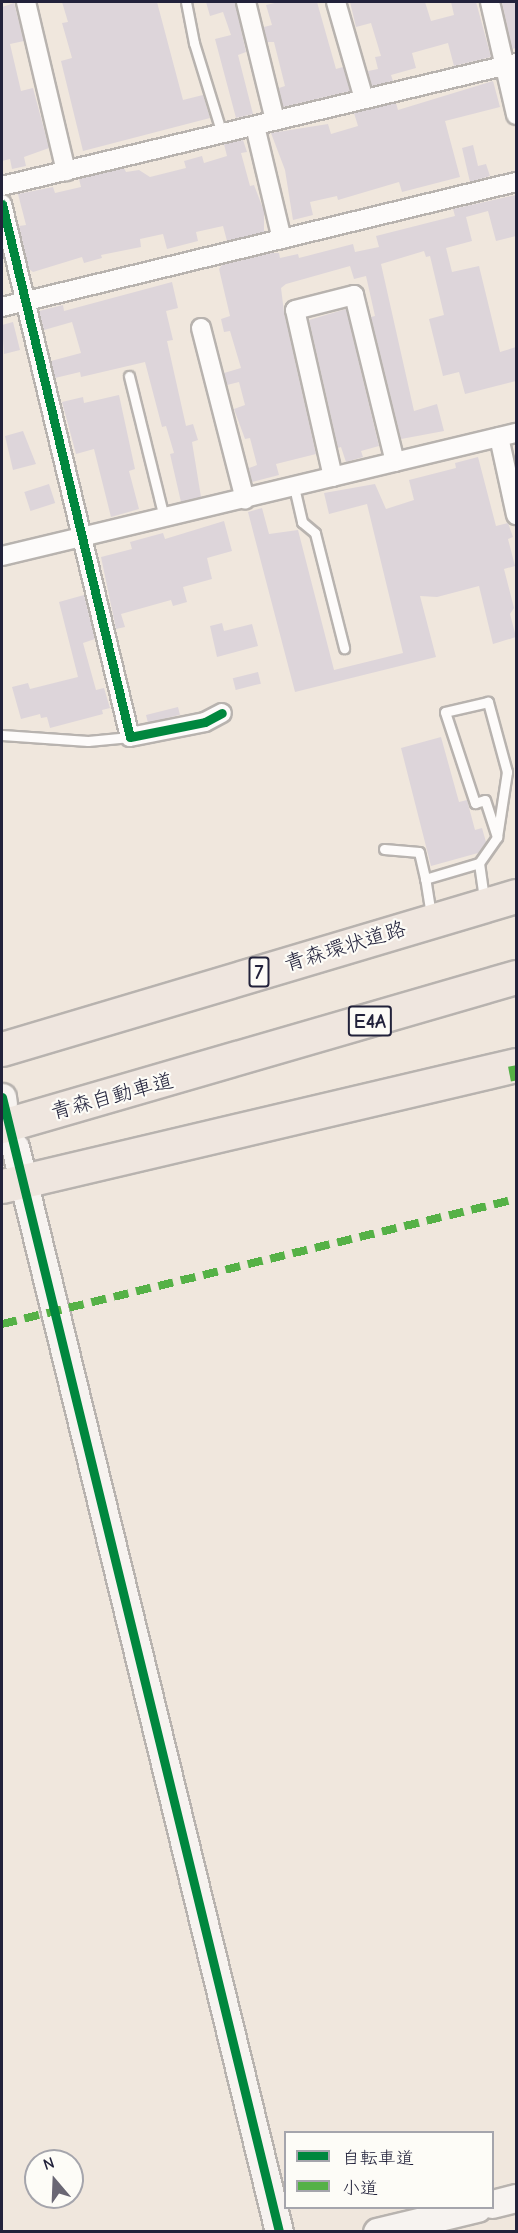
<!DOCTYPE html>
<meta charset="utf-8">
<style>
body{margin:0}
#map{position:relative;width:518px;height:2233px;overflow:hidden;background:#f0e7dd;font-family:"Comic Neue","Klee One",sans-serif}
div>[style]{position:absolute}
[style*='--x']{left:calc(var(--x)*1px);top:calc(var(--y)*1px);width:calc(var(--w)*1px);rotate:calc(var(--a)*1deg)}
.building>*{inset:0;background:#ddd5da;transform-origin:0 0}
.roads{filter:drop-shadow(2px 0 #b8b3af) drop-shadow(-2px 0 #b8b3af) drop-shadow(0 2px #b8b3af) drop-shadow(0 -2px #b8b3af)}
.lane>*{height:9px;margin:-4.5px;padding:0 4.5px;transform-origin:4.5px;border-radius:4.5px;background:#fdfbfa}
.street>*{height:18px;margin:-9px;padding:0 9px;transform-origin:9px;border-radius:9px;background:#fdfbfa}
.secondary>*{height:27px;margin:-13.5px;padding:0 13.5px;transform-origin:13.5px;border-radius:13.5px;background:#f7f3f0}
.highway>*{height:33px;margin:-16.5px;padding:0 16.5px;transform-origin:16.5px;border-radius:16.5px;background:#efe6df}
.quiet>*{height:8px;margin-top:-4px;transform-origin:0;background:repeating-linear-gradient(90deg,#55b146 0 15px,transparent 0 23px)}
.cycleway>*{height:9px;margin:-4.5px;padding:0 4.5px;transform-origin:4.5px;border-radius:4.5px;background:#00873e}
span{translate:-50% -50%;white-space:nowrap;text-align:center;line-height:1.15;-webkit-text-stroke:4.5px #fdfcf7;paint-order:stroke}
.shield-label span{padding:2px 4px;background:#fdfcf7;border:2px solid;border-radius:4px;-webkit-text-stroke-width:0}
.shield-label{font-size:20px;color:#22223b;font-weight:700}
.street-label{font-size:21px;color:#22223b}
.frame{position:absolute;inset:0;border:3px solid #22223b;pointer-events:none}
.legend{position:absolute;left:284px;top:2131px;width:210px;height:78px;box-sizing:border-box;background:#fdfcf7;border:2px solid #a5a5ac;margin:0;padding:8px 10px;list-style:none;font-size:18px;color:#22223b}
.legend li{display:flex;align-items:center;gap:12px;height:30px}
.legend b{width:30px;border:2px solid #a5a5ac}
.north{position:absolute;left:24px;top:2149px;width:60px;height:60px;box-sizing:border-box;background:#fdfcf7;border:2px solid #a5a5ac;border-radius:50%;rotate:341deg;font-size:16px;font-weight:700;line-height:24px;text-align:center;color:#22223b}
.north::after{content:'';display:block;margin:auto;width:21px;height:27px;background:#6a6774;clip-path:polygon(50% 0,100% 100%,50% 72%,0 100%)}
</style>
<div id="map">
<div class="building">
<div style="clip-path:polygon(62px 2px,157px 2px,183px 100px,203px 95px,210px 118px,83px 151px,61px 61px,72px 58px,62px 23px,68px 22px)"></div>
<div style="clip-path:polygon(206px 2px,235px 2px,246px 52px,238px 55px,253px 114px,236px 118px,215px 39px,231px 35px,223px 12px,210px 16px)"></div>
<div style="clip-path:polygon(279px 2px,317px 2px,336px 69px,343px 67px,350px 91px,283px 107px,279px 88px,285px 86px,274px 42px,267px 42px,264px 27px,272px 25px,266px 5px)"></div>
<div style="clip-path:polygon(350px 2px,425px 2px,431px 21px,454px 15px,451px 2px,476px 2px,491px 57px,454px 66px,448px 43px,412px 53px,416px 68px,391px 75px,393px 81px,372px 86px,368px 71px,378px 69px,375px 57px,381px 56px,371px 23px,356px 27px)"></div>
<div style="clip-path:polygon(502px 2px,516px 2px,516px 48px,512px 49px)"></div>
<div style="clip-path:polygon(14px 3px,24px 41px,10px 44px,21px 91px,33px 88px,49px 148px,24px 157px,26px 166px,12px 169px,10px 159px,2px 161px,2px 7px)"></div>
<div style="clip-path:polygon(493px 81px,500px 107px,445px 121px,460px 177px,402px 192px,399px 182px,338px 200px,337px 196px,310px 202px,313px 215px,293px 220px,285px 170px,271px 133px,328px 124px,331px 134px,358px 126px,354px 113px,396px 103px,398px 110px)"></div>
<div style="clip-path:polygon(243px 140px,247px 152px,241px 153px,250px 186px,254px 185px,264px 211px,264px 232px,227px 241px,223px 226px,196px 232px,198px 241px,167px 249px,163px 234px,140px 239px,141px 247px,101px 255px,102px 258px,84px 263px,82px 257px,33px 272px,29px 269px,19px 226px,26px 225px,18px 194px,53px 187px,55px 193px,81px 187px,79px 179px,124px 168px,126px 172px,139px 170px,150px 177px,186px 168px,184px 161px,202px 156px,204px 163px,227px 156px,224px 144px)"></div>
<div style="clip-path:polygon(473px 145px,478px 166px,486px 164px,490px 176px,470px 182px,462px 148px)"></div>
<div style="clip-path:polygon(516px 195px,516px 236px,496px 241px,488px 211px,466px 217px,472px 241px,446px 248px,452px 272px,479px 266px,500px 352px,516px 347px,516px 381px,465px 394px,459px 372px,443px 376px,429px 319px,444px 315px,430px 256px,426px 257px,424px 251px,381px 264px,414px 411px,437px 404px,444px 431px,401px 439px,371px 317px,375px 316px,366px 276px,354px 279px,350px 266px,286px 284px,281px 288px,284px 312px,316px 454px,276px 464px,279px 475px,252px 482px,249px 468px,257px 465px,250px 438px,245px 439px,234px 409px,245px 405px,239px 382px,227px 385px,224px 373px,241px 368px,230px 331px,224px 332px,221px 319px,230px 316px,219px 269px,222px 265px,272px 253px,279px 253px,280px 258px,298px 254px,299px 258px,353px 244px,355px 252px,379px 247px,376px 236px,455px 216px,453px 209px)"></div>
<div style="clip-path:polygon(172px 282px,178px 308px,166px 311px,173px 340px,167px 341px,186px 426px,193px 424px,198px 440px,192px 442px,201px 497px,181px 502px,170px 454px,174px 453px,166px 426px,162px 427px,145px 362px,81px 377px,80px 372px,55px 378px,51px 361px,81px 353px,72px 322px,44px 330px,39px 311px,63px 305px,64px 311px)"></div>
<div style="clip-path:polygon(346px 309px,379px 446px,361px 451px,363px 457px,346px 462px,341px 447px,338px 448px,309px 320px)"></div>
<div style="clip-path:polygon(13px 322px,20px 350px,4px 354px,2px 325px)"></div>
<div style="clip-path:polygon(119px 395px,135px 469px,129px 471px,139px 509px,111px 517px,94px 449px,76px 454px,62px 402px,83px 397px,84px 403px)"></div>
<div style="clip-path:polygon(23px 431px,36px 464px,13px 470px,5px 436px)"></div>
<div style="clip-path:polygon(478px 457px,496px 526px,508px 523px,513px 537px,508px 539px,515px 566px,504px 569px,514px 608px,510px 614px,516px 637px,493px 644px,479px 586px,437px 597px,420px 596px,436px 657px,295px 692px,248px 512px,262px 508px,269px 534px,298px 530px,334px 670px,403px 653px,367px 504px,329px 514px,324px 493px,375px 484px,386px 509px,414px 500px,409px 480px,456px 468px,455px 463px)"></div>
<div style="left:49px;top:484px;width:20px;height:26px;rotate:72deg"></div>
<div style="clip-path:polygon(224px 521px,232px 551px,207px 558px,212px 579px,183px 587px,187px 602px,173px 606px,171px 600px,121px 614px,125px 627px,116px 629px,101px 557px,132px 549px,130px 542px,163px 533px,165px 539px)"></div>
<div style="clip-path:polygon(84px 595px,95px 639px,83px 643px,96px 690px,104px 688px,110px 708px,102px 710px,103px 714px,50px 728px,47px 717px,41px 718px,40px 714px,21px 719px,12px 687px,28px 683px,30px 689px,78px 677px,59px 602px)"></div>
<div style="clip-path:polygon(222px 623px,224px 631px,252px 624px,258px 646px,217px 657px,210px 626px)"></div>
<div style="left:258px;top:672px;width:12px;height:26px;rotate:76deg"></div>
<div style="left:178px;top:707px;width:8px;height:33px;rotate:76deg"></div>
<div style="clip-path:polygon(441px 737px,459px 802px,467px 800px,475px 830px,482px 828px,486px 842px,478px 853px,431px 866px,401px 748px)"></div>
</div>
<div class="roads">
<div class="lane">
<div style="--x:186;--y:2;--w:42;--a:79"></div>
<div style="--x:194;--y:43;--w:95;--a:72.9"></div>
<div style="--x:129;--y:376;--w:145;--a:76.1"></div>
<div style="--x:294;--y:487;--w:36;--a:77"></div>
<div style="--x:302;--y:522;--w:17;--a:40"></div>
<div style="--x:315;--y:533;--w:119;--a:75.8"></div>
<div style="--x:2;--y:735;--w:86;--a:4"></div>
<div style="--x:88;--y:741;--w:42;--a:-5.4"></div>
<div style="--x:384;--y:849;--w:35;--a:5"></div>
<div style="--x:419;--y:852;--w:28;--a:77"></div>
<div style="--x:479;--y:863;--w:32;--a:-55"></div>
<div style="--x:497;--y:837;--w:66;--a:-81.3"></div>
<div style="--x:507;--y:772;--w:73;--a:-105.2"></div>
<div style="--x:488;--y:702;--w:44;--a:166.9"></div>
<div style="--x:445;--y:712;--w:96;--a:71.8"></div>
<div style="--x:475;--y:803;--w:10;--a:-17"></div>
<div style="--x:485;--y:800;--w:39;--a:72"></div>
<div style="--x:431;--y:915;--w:36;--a:-99"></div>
<div style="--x:425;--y:879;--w:56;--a:-16.5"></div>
<div style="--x:479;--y:863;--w:36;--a:82"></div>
</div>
<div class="street">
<div style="--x:26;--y:2;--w:174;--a:76.7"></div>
<div style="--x:246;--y:2;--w:122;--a:76.2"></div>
<div style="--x:336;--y:2;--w:101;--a:73.9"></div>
<div style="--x:490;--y:2;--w:116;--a:77"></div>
<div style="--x:255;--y:126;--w:116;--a:76.6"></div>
<div style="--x:2;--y:186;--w:529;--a:-13.46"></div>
<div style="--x:2;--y:204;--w:548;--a:76.5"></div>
<div style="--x:130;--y:737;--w:76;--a:-11.3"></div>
<div style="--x:205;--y:722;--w:19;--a:-28"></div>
<div style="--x:2;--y:307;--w:529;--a:-13.67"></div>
<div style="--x:201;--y:328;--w:177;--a:75.6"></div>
<div style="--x:499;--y:437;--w:80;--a:77.7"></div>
<div style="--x:333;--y:477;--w:171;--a:-102.8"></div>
<div style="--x:295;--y:310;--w:61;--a:-14.3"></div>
<div style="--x:354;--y:295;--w:172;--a:76.2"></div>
<div style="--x:2;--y:556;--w:529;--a:-13.46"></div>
</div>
<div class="secondary">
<div style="--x:2;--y:1097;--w:7;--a:82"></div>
<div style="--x:15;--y:1147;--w:1117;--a:76.32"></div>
<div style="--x:492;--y:2204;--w:25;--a:-14"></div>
<div style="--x:377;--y:2232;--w:103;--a:-13.5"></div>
</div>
<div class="highway">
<div style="--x:2;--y:1049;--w:536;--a:-16.58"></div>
<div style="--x:2;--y:1126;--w:535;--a:-16.17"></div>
<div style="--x:2;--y:1186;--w:528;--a:-13.25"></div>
</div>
</div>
<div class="quiet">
<div style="--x:512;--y:1066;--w:21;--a:79"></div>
<div style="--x:2;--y:1324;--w:529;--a:-13.67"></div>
</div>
<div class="cycleway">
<div style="--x:2;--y:204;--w:548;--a:76.5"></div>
<div style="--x:130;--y:737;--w:76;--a:-11.3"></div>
<div style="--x:205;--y:722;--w:19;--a:-28"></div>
<div style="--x:2;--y:1097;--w:1168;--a:76.28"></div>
</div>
<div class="shield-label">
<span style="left:259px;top:972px">7</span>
<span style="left:370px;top:1021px">E4A</span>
</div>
<div class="street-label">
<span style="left:345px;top:946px;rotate:-17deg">青森環状道路</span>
<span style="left:112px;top:1096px;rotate:-15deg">青森自動車道</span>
</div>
<div class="frame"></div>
<ul class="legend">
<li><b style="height:8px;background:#00873e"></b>自転車道</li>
<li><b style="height:8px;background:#55b146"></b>小道</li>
</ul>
<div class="north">N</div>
</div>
